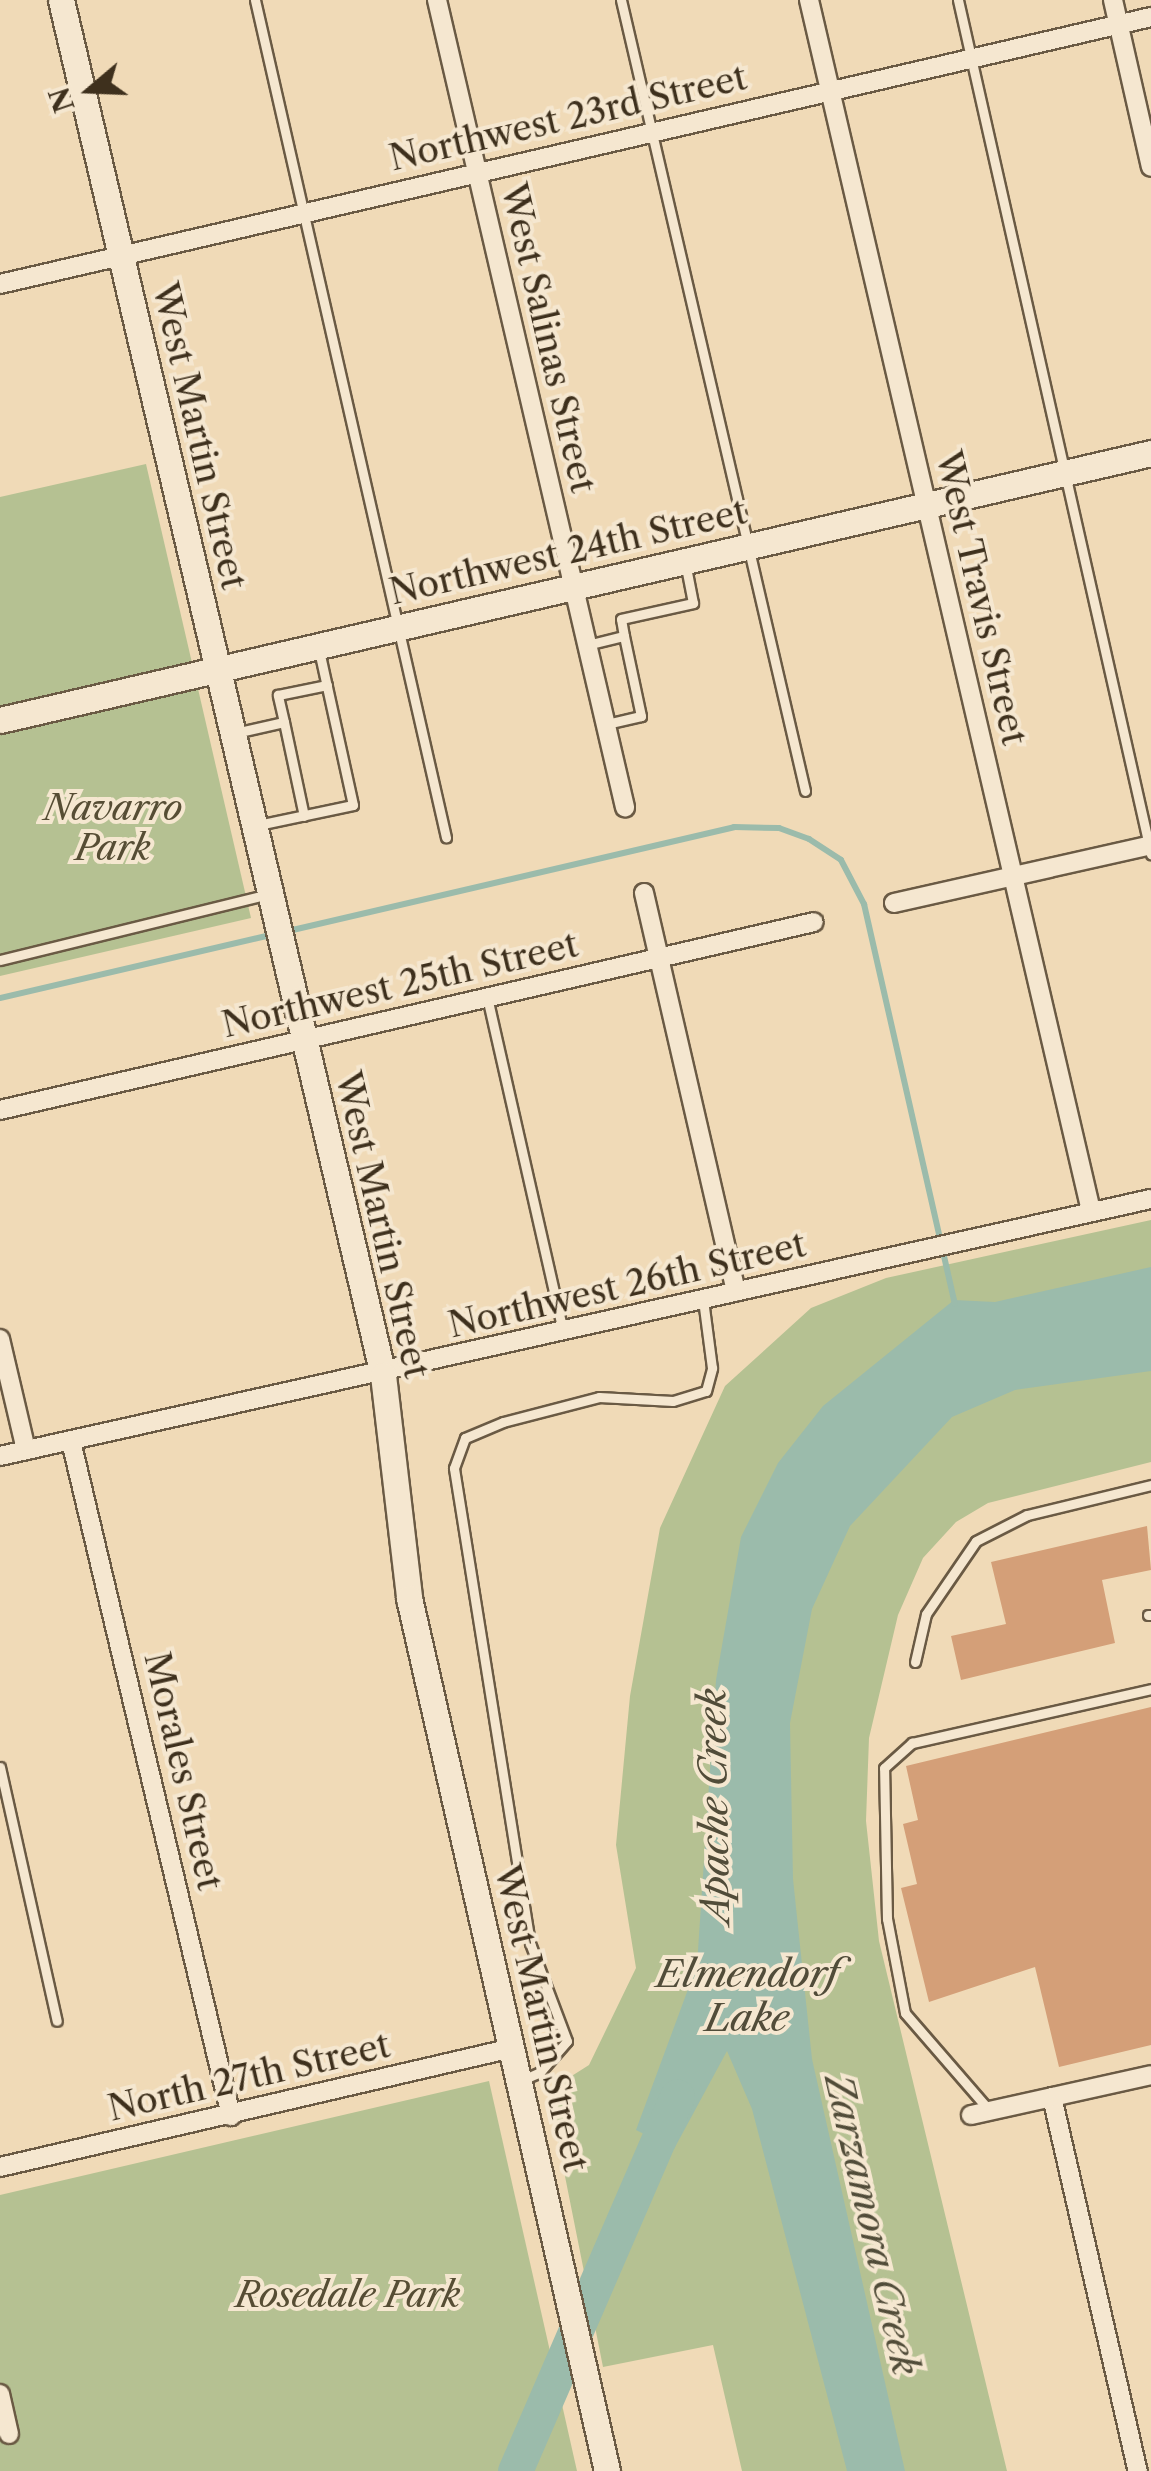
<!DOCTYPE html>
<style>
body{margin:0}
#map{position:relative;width:1151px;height:2471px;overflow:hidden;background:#f0dab7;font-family:"Libre Caslon Text",serif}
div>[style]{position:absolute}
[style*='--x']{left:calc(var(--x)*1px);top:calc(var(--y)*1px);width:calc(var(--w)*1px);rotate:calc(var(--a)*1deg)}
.green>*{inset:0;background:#b5c192}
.water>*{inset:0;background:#9bbbab}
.stream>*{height:6px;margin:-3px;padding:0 3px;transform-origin:3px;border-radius:3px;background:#9bbbab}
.river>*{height:35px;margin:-17.5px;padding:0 17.5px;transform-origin:17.5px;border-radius:17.5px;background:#9bbbab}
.building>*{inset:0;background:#d49f78}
.roads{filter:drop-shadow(2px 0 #6a5a44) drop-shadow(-2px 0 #6a5a44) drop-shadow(0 2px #6a5a44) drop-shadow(0 -2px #6a5a44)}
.lane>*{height:9px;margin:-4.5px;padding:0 4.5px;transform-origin:4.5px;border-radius:4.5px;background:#f5e7d0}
.street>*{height:18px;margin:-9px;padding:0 9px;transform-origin:9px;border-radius:9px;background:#f5e7d0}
.secondary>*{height:25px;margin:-12.5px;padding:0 12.5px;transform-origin:12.5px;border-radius:12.5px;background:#f5e7d0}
span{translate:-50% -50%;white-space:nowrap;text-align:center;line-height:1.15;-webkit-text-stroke:8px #f5e7d0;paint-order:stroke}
.street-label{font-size:35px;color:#3e301d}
.park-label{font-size:35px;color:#564d34;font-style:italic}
.water-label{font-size:38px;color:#514c39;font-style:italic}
.north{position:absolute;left:40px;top:40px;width:100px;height:100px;-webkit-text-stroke:8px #f5e7d0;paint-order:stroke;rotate:251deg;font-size:28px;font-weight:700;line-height:40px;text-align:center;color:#3e301d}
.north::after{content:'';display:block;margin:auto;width:35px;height:45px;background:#3e301d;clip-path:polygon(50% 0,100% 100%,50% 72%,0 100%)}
</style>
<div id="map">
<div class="green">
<div style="clip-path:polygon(146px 464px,251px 918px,0 976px,0 497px)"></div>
<div style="clip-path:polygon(1151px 1220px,1151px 1462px,988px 1503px,956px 1522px,923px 1558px,898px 1615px,869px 1738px,866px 1821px,879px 1941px,1007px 2471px,742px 2471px,713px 2345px,603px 2367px,548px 2091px,589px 2065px,636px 1968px,616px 1845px,630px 1696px,660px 1528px,725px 1386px,811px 1308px,886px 1278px)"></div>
<div style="clip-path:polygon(489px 2081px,577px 2471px,0 2471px,0 2195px)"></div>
</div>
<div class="water">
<div style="clip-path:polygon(1151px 1267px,1151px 1371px,1015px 1390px,952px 1417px,850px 1526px,812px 1609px,790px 1723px,793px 1879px,812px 2059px,905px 2471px,847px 2471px,752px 2109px,727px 2051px,674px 2149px,636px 2130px,697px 1965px,716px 1680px,741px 1537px,778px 1463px,823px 1406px,954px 1300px,995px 1302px)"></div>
</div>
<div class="stream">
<div style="--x:284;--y:932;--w:462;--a:-13.1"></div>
<div style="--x:734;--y:827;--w:45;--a:1.3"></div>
<div style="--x:779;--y:828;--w:32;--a:20"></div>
<div style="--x:809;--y:839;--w:38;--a:33"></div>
<div style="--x:841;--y:860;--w:50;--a:62.4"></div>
<div style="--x:864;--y:904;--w:410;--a:77.2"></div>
<div style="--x:0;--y:998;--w:278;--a:-13.1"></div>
</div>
<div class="river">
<div style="--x:515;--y:2471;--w:408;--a:-66.6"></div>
</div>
<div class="building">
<div style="clip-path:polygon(1147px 1526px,1151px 1570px,1102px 1580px,1115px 1643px,961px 1680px,951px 1636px,1006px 1624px,991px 1562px)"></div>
<div style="clip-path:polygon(1151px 1707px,1151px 2045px,1059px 2067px,1035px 1967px,929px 2002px,901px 1888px,917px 1884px,903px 1824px,918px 1820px,906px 1766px)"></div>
</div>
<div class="roads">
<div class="lane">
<div style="--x:255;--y:0;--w:859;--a:77.15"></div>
<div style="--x:621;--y:0;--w:812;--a:76.9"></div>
<div style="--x:958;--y:0;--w:876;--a:77.27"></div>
<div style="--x:624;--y:636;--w:17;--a:-100"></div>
<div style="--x:621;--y:619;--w:74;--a:-12.5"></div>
<div style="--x:693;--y:603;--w:42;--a:-101"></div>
<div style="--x:587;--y:645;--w:38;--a:-14"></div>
<div style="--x:624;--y:636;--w:82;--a:78"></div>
<div style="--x:641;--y:716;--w:37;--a:167"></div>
<div style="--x:284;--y:722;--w:96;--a:78"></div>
<div style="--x:235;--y:733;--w:50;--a:-12.7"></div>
<div style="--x:284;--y:722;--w:28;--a:-103"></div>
<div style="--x:278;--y:695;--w:50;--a:-11.5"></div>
<div style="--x:258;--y:825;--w:97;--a:-11.9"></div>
<div style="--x:353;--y:805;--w:163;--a:-102.4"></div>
<div style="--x:0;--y:960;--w:276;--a:-13.8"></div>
<div style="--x:487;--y:997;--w:343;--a:77.2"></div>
<div style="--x:1148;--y:1615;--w:3;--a:0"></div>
<div style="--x:915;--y:1662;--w:49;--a:-77.1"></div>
<div style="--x:926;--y:1614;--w:88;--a:-55.6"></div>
<div style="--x:976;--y:1541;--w:57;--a:-27"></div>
<div style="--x:1027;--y:1515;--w:128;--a:-13.6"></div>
<div style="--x:0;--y:1767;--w:260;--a:77.4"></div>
<div style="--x:520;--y:2081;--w:22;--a:-24"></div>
<div style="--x:540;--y:2072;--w:41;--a:-48.9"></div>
<div style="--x:567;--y:2041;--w:105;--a:-110.7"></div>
<div style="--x:530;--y:1943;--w:481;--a:-99.1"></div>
<div style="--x:454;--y:1468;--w:32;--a:-70"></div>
<div style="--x:465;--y:1438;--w:41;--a:-22.8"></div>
<div style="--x:503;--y:1422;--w:99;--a:-14.6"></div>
<div style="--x:599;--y:1397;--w:74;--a:3.1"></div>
<div style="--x:673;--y:1401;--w:34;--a:-17"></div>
<div style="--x:706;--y:1391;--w:24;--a:-75"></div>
<div style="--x:712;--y:1368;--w:69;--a:-97.5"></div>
<div style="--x:989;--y:2110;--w:128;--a:-130.9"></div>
<div style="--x:905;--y:2013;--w:96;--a:-100.8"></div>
<div style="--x:887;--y:1919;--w:151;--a:-91.1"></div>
<div style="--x:884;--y:1768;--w:38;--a:-42"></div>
<div style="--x:912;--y:1743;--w:245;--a:-12.7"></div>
</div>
<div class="street">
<div style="--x:437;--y:0;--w:829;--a:76.89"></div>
<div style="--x:809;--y:0;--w:1243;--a:76.89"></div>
<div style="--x:1113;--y:0;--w:171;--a:77.2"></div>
<div style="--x:0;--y:284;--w:1182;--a:-13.06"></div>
<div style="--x:644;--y:893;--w:409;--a:77"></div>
<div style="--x:894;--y:903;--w:263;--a:-12.7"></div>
<div style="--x:0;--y:1110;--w:835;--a:-13"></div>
<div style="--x:0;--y:1339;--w:114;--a:76.8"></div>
<div style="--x:71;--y:1441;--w:694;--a:76.66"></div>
<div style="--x:0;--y:1456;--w:1179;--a:-12.59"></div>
<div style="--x:1052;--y:2097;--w:384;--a:77.1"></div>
<div style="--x:971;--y:2115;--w:184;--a:-12.5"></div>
<div style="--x:0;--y:2167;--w:526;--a:-13.08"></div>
<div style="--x:0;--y:2394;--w:41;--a:77.3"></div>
</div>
<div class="secondary">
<div style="--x:61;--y:0;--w:1412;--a:76.82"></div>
<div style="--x:383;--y:1375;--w:225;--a:83.3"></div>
<div style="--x:409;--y:1598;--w:895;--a:77.22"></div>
<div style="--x:0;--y:720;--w:1182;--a:-13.06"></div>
</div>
</div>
<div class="street-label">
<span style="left:568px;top:118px;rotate:-13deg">Northwest 23rd Street</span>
<span style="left:548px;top:338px;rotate:77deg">West Salinas Street</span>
<span style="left:199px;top:436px;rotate:77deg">West Martin Street</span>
<span style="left:568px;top:552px;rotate:-13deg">Northwest 24th Street</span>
<span style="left:981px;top:598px;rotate:77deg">West Travis Street</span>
<span style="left:400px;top:985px;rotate:-13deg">Northwest 25th Street</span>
<span style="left:382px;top:1225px;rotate:77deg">West Martin Street</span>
<span style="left:627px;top:1285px;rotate:-13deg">Northwest 26th Street</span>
<span style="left:183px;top:1771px;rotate:77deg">Morales Street</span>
<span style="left:541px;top:2018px;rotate:77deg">West Martin Street</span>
<span style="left:249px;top:2077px;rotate:-13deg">North 27th Street</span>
</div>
<div class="park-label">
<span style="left:113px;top:828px">Navarro<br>Park</span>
<span style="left:348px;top:2295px">Rosedale Park</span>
</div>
<div class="water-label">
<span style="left:714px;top:1806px;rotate:-91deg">Apache Creek</span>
<span style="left:747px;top:1996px">Elmendorf<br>Lake</span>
<span style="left:872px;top:2224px;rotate:77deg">Zarzamora Creek</span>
</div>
<div class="north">N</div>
</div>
